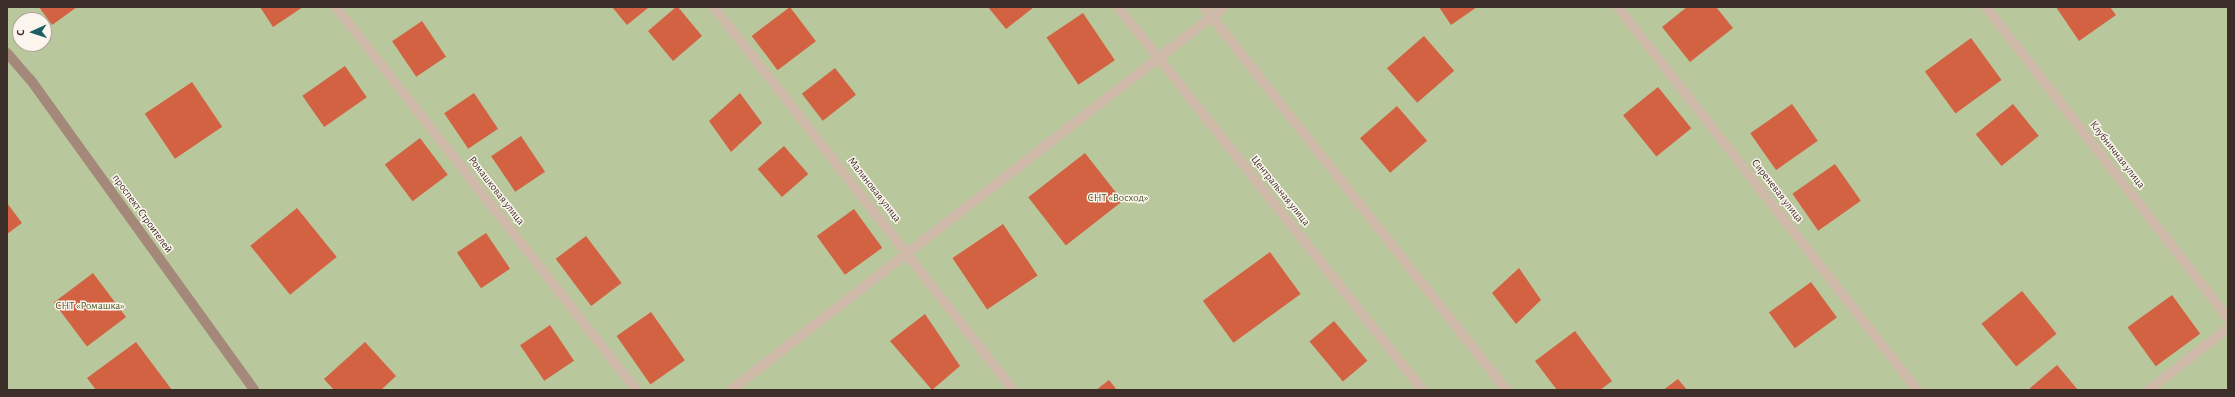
<!DOCTYPE html>
<meta charset="utf-8">
<style>
body{margin:0}
#map{position:relative;width:2235px;height:397px;overflow:hidden;background:#f5ebdf;font-family:"Alegreya Sans",sans-serif}
div>[style]{position:absolute}
[style*='--x']{left:calc(var(--x)*1px);top:calc(var(--y)*1px);width:calc(var(--w)*1px);rotate:calc(var(--a)*1deg)}
.green>*{inset:0;background:#b9c79d}
.building>*{inset:0;background:#d26241;transform-origin:0 0}
.street>*{height:10px;margin:-5px;padding:0 5px;transform-origin:5px;border-radius:5px;background:#cfbaa9}
.secondary>*{height:10px;margin:-5px;padding:0 5px;transform-origin:5px;border-radius:5px;background:#a4897a}
span{translate:-50% -50%;white-space:nowrap;text-align:center;line-height:1.15;-webkit-text-stroke:3px #fcf5ed;paint-order:stroke}
.street-label{font-size:11px;color:#3c2f2a}
.park-label{font-size:11px;color:#4b5d2a}
.frame{position:absolute;inset:0;border:8px solid #3c2f2a;pointer-events:none}
.north{position:absolute;left:12px;top:12px;width:40px;height:40px;box-sizing:border-box;background:#fcf5ed;border:1px solid #afa69f;border-radius:50%;rotate:267deg;font-size:11px;font-weight:700;line-height:16px;text-align:center;color:#3c2f2a}
.north::after{content:'';display:block;margin:auto;width:14px;height:18px;background:#1a5f63;clip-path:polygon(50% 0,100% 100%,50% 72%,0 100%)}
</style>
<div id="map">
<div class="green">
<div style="clip-path:polygon(evenodd,7px 7px,2228px 7px,2228px 390px,7px 390px,7px 7px,20px 20px,44px 20px,44px 44px,20px 44px,20px 20px)"></div>
</div>
<div class="building">
<div style="clip-path:polygon(39px 7px,77px 7px,52px 25px)"></div>
<div style="clip-path:polygon(260px 7px,303px 7px,273px 27px)"></div>
<div style="clip-path:polygon(612px 7px,649px 7px,627px 25px)"></div>
<div style="clip-path:polygon(676px 7px,678px 7px,702px 36px,673px 61px,648px 31px)"></div>
<div style="left:790px;top:7px;width:43px;height:48px;rotate:53deg"></div>
<div style="clip-path:polygon(988px 7px,1034px 7px,1006px 29px)"></div>
<div style="clip-path:polygon(1439px 7px,1477px 7px,1451px 25px)"></div>
<div style="clip-path:polygon(1687px 7px,1716px 7px,1733px 28px,1690px 62px,1662px 27px)"></div>
<div style="clip-path:polygon(2056px 7px,2110px 7px,2116px 15px,2079px 41px)"></div>
<div style="left:1083px;top:13px;width:57px;height:44px;rotate:56deg"></div>
<div style="left:422px;top:21px;width:43px;height:36px;rotate:56deg"></div>
<div style="left:1424px;top:36px;width:46px;height:49px;rotate:49deg"></div>
<div style="left:1971px;top:38px;width:52px;height:57px;rotate:54deg"></div>
<div style="left:345px;top:66px;width:38px;height:52px;rotate:55deg"></div>
<div style="left:835px;top:68px;width:34px;height:42px;rotate:52deg"></div>
<div style="left:192px;top:82px;width:54px;height:57px;rotate:56deg"></div>
<div style="left:1658px;top:87px;width:53px;height:45px;rotate:51deg"></div>
<div style="left:474px;top:93px;width:43px;height:36px;rotate:56deg"></div>
<div style="clip-path:polygon(740px 93px,762px 123px,731px 152px,709px 121px)"></div>
<div style="left:1792px;top:104px;width:45px;height:51px;rotate:55deg"></div>
<div style="left:2013px;top:104px;width:41px;height:48px;rotate:51deg"></div>
<div style="left:1397px;top:106px;width:46px;height:49px;rotate:49deg"></div>
<div style="left:521px;top:136px;width:43px;height:36px;rotate:56deg"></div>
<div style="left:420px;top:138px;width:46px;height:44px;rotate:53deg"></div>
<div style="left:784px;top:146px;width:37px;height:35px;rotate:49deg"></div>
<div style="left:1085px;top:153px;width:61px;height:72px;rotate:52deg"></div>
<div style="left:1835px;top:164px;width:45px;height:52px;rotate:55deg"></div>
<div style="clip-path:polygon(7px 203px,22px 223px,7px 234px)"></div>
<div style="left:297px;top:208px;width:63px;height:60px;rotate:51deg"></div>
<div style="left:854px;top:209px;width:48px;height:46px;rotate:54deg"></div>
<div style="left:1003px;top:224px;width:62px;height:61px;rotate:56deg"></div>
<div style="left:486px;top:233px;width:43px;height:35px;rotate:56deg"></div>
<div style="left:586px;top:236px;width:59px;height:38px;rotate:53deg"></div>
<div style="left:1270px;top:252px;width:52px;height:83px;rotate:54deg"></div>
<div style="clip-path:polygon(1519px 268px,1541px 300px,1516px 324px,1492px 293px)"></div>
<div style="left:93px;top:273px;width:55px;height:49px;rotate:53deg"></div>
<div style="left:1811px;top:282px;width:44px;height:52px;rotate:54deg"></div>
<div style="left:2022px;top:291px;width:55px;height:52px;rotate:51deg"></div>
<div style="left:2172px;top:295px;width:48px;height:55px;rotate:54deg"></div>
<div style="left:651px;top:312px;width:59px;height:42px;rotate:55deg"></div>
<div style="clip-path:polygon(925px 314px,960px 366px,932px 390px,890px 341px)"></div>
<div style="left:1334px;top:321px;width:52px;height:32px;rotate:50deg"></div>
<div style="left:550px;top:325px;width:43px;height:36px;rotate:56deg"></div>
<div style="clip-path:polygon(1575px 331px,1612px 381px,1600px 390px,1557px 390px,1535px 361px)"></div>
<div style="clip-path:polygon(136px 342px,172px 390px,96px 390px,87px 378px)"></div>
<div style="clip-path:polygon(365px 342px,396px 376px,381px 390px,334px 390px,324px 379px)"></div>
<div style="clip-path:polygon(2057px 365px,2078px 390px,2028px 390px)"></div>
<div style="clip-path:polygon(1678px 379px,1687px 390px,1663px 390px)"></div>
<div style="clip-path:polygon(1109px 380px,1117px 390px,1096px 390px)"></div>
</div>
<div class="street">
<div style="--x:336;--y:7;--w:487;--a:51.9"></div>
<div style="--x:714;--y:7;--w:486;--a:52"></div>
<div style="--x:1118;--y:7;--w:490;--a:51.5"></div>
<div style="--x:1204;--y:7;--w:488;--a:51.7"></div>
<div style="--x:1618;--y:7;--w:486;--a:52"></div>
<div style="--x:1986;--y:7;--w:394;--a:52.1"></div>
<div style="--x:731;--y:390;--w:624;--a:-37.84"></div>
<div style="--x:2149;--y:390;--w:100;--a:-38.1"></div>
</div>
<div class="secondary">
<div style="--x:7;--y:53;--w:35;--a:49"></div>
<div style="--x:30;--y:79;--w:383;--a:54.2"></div>
</div>
<div class="street-label">
<span style="left:2117px;top:155px;rotate:52deg">Клубничная улица</span>
<span style="left:874px;top:190px;rotate:52deg">Малиновая улица</span>
<span style="left:496px;top:191px;rotate:52deg">Ромашковая улица</span>
<span style="left:1280px;top:191px;rotate:51deg">Центральная улица</span>
<span style="left:1777px;top:191px;rotate:52deg">Сиреневая улица</span>
<span style="left:142px;top:214px;rotate:54deg">проспект Строителей</span>
</div>
<div class="park-label">
<span style="left:1118px;top:198px">СНТ «Восход»</span>
<span style="left:90px;top:306px">СНТ «Ромашка»</span>
</div>
<div class="frame"></div>
<div class="north">С</div>
</div>
